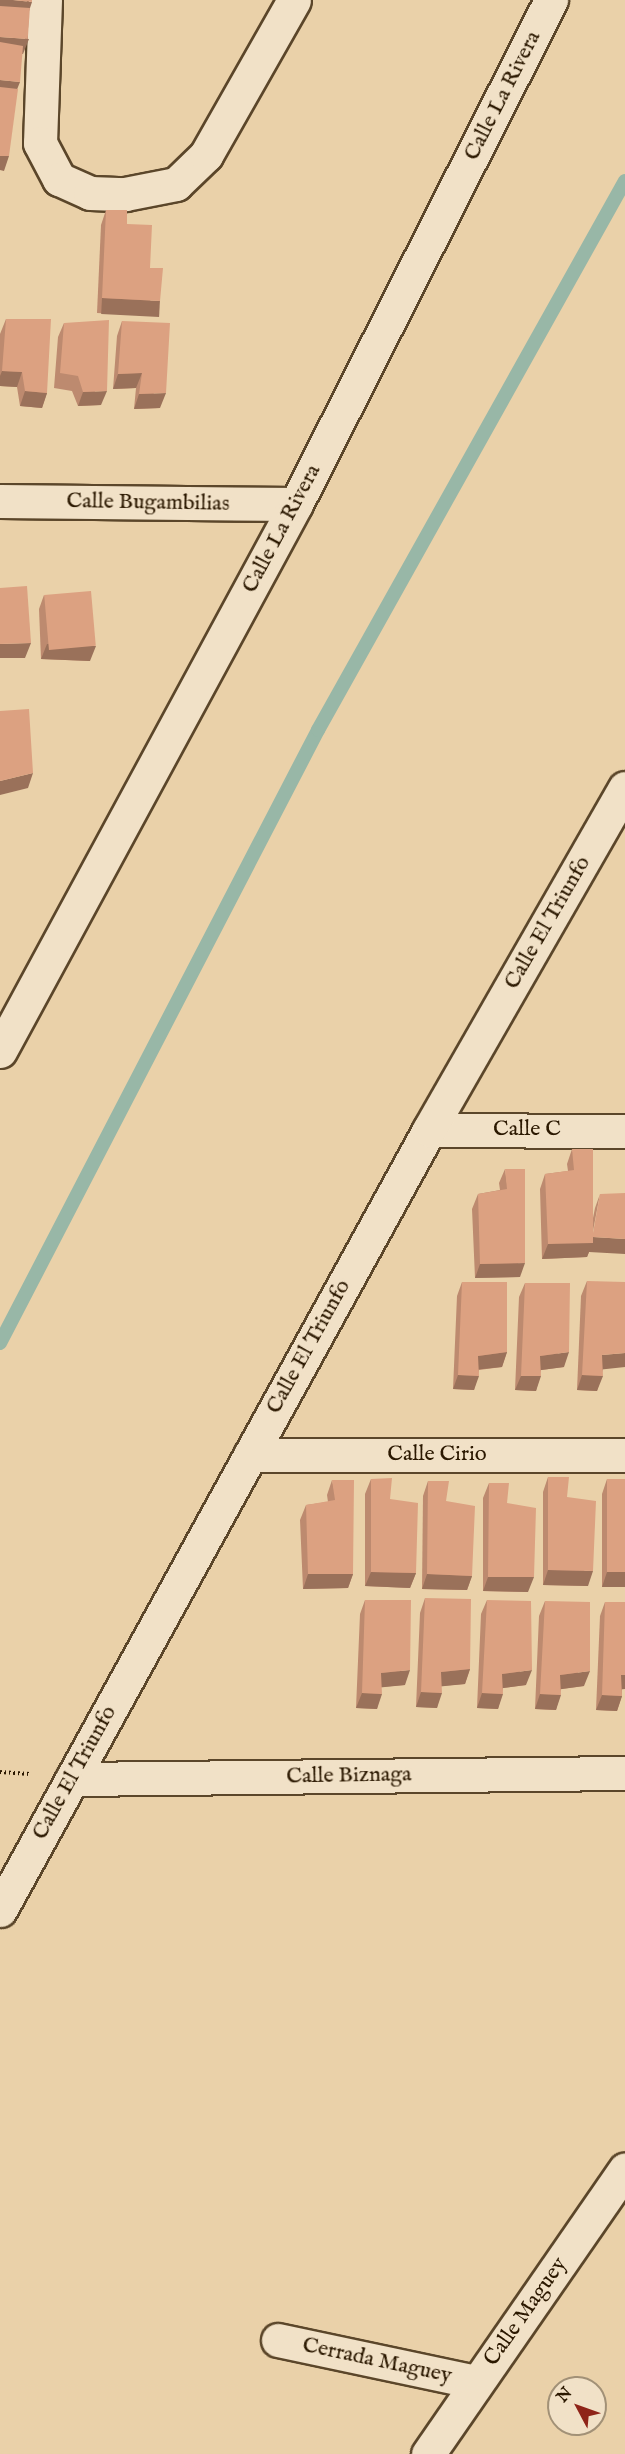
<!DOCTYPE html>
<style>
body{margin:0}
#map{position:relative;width:625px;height:2454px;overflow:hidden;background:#ead1a9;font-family:"IM FELL English",serif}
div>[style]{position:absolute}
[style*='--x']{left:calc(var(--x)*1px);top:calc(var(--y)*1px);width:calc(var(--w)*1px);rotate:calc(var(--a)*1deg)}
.stream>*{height:14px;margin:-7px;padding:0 7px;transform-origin:7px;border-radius:7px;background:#98b7a7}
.path>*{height:4px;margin-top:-2px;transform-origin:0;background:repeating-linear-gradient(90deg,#2b1800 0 1.5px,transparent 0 4.5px)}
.roads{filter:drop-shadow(2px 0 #5b462a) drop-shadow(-2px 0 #5b462a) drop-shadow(0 2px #5b462a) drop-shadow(0 -2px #5b462a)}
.street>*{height:33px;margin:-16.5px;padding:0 16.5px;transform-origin:16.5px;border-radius:16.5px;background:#f1e1c7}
.wall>*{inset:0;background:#bd8a6f}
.shaded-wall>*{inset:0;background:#9a715a;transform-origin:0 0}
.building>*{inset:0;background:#dca181;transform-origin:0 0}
span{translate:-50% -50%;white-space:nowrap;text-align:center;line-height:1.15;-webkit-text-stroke:5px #f1e1c7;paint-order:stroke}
.street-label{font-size:22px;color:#2b1800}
.north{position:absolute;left:547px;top:2376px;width:60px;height:60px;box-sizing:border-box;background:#f1e1c7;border:2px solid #a29177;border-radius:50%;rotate:311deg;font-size:16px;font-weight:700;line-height:24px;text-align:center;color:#2b1800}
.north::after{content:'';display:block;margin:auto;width:21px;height:27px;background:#8f2418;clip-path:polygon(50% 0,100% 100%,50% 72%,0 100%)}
</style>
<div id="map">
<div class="stream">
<div style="--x:0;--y:1343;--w:691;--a:-62.58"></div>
<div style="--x:318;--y:730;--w:629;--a:-60.79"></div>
</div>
<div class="path">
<div style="--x:0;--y:1772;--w:30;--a:4"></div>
</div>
<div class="roads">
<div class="street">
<div style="--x:45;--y:0;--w:143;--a:92"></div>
<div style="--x:40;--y:143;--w:41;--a:62.2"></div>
<div style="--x:59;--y:179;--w:34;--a:24"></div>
<div style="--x:90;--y:193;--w:35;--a:2"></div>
<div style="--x:125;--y:194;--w:52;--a:-11.1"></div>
<div style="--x:176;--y:184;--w:42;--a:-44"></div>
<div style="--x:206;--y:155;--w:178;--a:-60.4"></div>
<div style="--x:0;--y:501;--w:296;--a:0.6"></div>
<div style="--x:0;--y:1051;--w:622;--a:-61.58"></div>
<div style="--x:296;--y:504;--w:565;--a:-63.16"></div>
<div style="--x:429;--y:1130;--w:196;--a:0.3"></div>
<div style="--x:250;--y:1455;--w:375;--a:0"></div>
<div style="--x:72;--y:1779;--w:553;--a:-0.62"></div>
<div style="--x:0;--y:1910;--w:890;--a:-61.19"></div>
<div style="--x:429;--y:1130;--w:394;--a:-60.2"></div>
<div style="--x:278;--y:2340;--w:202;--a:12"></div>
<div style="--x:428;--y:2454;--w:346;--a:-55.3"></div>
</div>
</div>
<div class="wall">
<div style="clip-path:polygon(106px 210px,127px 224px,155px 316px,97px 313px,101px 225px)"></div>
<div style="clip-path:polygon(6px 319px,47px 393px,42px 408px,20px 406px,17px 387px,0 386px,0 334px)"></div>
<div style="clip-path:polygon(122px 321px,160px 408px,134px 409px,136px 388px,113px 389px,117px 336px)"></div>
<div style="clip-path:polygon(64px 323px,101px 405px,78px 406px,72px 391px,54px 388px,58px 337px)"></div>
<div style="clip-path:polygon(44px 595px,90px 661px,41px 659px,39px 609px)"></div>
<div style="clip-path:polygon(572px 1149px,593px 1218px,595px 1208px,600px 1194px,589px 1252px,587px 1257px,542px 1259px,540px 1189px,545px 1174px,568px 1171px,567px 1164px)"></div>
<div style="clip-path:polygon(505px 1169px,520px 1277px,475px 1278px,472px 1209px,478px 1194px,500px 1190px,499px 1183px)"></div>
<div style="clip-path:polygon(587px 1281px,603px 1369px,597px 1391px,577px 1390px,581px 1296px)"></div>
<div style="clip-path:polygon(462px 1282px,507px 1352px,502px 1367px,479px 1370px,474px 1390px,453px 1389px,457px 1296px)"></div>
<div style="clip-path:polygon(525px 1283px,564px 1367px,541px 1370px,536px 1391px,515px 1390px,519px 1297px)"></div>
<div style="clip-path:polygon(548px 1477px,567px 1497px,588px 1586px,543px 1585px,543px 1492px)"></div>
<div style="clip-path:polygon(371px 1479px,390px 1499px,416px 1573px,410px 1588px,365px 1586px,365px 1494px)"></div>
<div style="clip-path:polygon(607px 1479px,625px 1479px,625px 1587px,602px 1587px,602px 1494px)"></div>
<div style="clip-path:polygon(332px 1480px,353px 1574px,348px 1588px,303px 1589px,300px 1520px,306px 1505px,328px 1502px,327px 1495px)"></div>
<div style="clip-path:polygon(428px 1481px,446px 1501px,472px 1576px,467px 1590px,422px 1589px,423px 1496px)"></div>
<div style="clip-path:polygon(489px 1483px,507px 1503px,528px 1592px,483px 1591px,483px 1498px)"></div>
<div style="clip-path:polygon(425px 1598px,470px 1669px,465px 1684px,441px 1686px,437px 1708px,416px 1707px,420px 1613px)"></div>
<div style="clip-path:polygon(365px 1600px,405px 1685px,381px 1687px,377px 1709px,356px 1708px,360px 1614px)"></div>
<div style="clip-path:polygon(487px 1600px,526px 1685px,503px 1688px,498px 1709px,477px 1708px,481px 1614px)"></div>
<div style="clip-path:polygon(545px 1601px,584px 1686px,561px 1689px,556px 1710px,535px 1709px,539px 1616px)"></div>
<div style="clip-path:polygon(605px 1602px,622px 1689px,622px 1696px,617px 1711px,596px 1710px,600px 1616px)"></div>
</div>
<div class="shaded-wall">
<div style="clip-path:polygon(0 0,13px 0,32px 2px,27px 17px,0 14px)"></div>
<div style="clip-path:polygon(0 37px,29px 39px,23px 54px,0 52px)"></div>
<div style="clip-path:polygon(0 80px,20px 82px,14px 97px,0 96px)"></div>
<div style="clip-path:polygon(0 156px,9px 156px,4px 171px,0 170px)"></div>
<div style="left:102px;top:298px;width:58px;height:16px;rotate:3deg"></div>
<div style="clip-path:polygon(2px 371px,22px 372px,17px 387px,0 386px,0 376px)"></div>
<div style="clip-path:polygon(142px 373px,136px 388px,113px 389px,118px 374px)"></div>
<div style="clip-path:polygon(25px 391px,47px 393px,42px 408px,20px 406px)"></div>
<div style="clip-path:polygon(107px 391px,101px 405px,78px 406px,83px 392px)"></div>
<div style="clip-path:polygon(166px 393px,160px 408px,134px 409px,139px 394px)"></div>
<div style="clip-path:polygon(31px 643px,25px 658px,0 658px,0 644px)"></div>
<div style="clip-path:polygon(47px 644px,96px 646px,90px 661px,41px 659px)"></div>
<div style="clip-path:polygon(33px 773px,28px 788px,0 795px,0 781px)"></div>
<div style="clip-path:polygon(593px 1237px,625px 1239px,625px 1254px,589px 1252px,587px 1257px,542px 1259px,548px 1244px)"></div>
<div style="clip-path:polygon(525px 1263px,520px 1277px,475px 1278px,480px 1264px)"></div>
<div style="clip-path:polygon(507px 1352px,502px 1367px,473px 1370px,478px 1356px)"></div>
<div style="clip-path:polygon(569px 1352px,564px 1367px,534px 1371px,540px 1356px)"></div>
<div style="clip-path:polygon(625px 1353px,625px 1367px,597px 1370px,602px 1355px)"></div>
<div style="clip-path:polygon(458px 1375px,479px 1376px,474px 1390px,453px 1389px)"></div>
<div style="clip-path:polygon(582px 1375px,603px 1376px,597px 1391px,577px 1390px)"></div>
<div style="clip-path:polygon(521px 1376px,541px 1376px,536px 1391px,515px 1390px)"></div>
<div style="clip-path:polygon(548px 1570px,593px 1571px,588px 1586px,543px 1585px)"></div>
<div style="clip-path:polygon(371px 1572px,416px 1573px,410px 1588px,365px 1586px)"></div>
<div style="clip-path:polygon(607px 1572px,625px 1572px,625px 1587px,602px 1587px)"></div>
<div style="clip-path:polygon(308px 1574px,353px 1574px,348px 1588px,303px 1589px)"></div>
<div style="clip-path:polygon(427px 1574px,472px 1576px,467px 1590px,422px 1589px)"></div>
<div style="clip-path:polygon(488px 1577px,534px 1577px,528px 1592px,483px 1591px)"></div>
<div style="clip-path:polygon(470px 1669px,465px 1684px,435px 1687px,441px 1672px)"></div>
<div style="clip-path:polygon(410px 1670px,405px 1685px,375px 1688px,381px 1673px)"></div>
<div style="clip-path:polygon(532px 1670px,526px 1685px,496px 1689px,502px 1674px)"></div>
<div style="clip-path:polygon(590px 1671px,584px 1686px,555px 1690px,560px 1675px)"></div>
<div style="clip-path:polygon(621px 1675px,625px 1675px,625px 1689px,615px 1690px)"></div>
<div style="clip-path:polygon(421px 1692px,442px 1693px,437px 1708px,416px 1707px)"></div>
<div style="clip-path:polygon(362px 1693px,382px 1694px,377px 1709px,356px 1708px)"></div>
<div style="clip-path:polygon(482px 1693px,503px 1694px,498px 1709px,477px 1708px)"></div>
<div style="clip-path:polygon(540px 1694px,561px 1695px,556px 1710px,535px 1709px)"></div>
<div style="clip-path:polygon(602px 1695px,622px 1696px,617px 1711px,596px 1710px)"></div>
</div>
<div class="building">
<div style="clip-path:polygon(13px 0,32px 0,32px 2px)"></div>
<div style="left:0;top:6px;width:30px;height:31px;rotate:4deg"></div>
<div style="clip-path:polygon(0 42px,23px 46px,20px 82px,0 80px)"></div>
<div style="clip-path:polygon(0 87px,18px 89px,9px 156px,0 156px)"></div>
<div style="clip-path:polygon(106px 210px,127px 210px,127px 224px,152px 225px,150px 268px,163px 268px,160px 301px,102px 298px)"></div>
<div style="clip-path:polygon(6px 319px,51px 319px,47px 393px,25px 391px,22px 372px,2px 371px)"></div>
<div style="clip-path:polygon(109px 320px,107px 391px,83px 392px,78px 376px,60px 373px,64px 323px)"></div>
<div style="clip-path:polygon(122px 321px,170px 323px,166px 393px,139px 394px,142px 373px,118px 374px)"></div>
<div style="clip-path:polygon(27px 586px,31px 643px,0 644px,0 588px)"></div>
<div style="left:91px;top:591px;width:55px;height:47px;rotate:85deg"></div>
<div style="clip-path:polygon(29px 709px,33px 773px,0 781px,0 711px)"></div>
<div style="clip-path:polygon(572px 1149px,593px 1149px,593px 1233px,600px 1194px,625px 1193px,625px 1239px,593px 1237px,593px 1243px,548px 1244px,545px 1174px,574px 1170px)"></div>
<div style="clip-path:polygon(505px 1169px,525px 1169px,525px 1263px,480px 1264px,478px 1194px,507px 1189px)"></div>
<div style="clip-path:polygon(587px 1281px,625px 1282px,625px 1353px,602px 1355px,603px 1376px,582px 1375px)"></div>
<div style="clip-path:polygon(462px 1282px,507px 1282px,507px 1352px,478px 1356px,479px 1376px,458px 1375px)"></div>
<div style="clip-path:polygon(525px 1283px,570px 1283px,569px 1352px,540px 1356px,541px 1376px,521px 1376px)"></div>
<div style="clip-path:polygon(548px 1477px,569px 1477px,567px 1497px,596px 1501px,593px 1571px,548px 1570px)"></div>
<div style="clip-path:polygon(392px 1478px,390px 1499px,418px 1503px,416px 1573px,371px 1572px,371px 1479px)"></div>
<div style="left:607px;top:1479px;width:18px;height:93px"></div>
<div style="clip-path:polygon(332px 1480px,354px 1480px,353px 1574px,308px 1574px,306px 1505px,335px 1500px)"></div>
<div style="clip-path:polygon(428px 1481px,449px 1481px,446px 1501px,475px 1506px,472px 1576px,427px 1574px)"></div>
<div style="clip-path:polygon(489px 1483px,509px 1483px,507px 1503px,536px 1508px,534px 1577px,488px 1577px)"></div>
<div style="clip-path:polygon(425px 1598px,471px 1599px,470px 1669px,441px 1672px,442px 1693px,421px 1692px)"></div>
<div style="clip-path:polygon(365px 1600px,411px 1600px,410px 1670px,381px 1673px,382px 1694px,362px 1693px)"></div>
<div style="clip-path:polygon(487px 1600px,531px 1601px,532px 1670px,502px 1674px,503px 1694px,482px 1693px)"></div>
<div style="clip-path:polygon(545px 1601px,590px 1602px,590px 1671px,560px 1675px,561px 1695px,540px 1694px)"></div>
<div style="clip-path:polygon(605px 1602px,625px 1602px,625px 1675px,621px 1675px,622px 1696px,602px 1695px)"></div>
</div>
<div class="street-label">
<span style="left:503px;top:96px;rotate:-63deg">Calle La Rivera</span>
<span style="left:148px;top:503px;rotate:1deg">Calle Bugambilias</span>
<span style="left:282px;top:529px;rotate:-62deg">Calle La Rivera</span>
<span style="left:548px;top:923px;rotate:-60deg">Calle El Triunfo</span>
<span style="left:527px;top:1130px">Calle C</span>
<span style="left:309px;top:1347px;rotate:-61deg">Calle El Triunfo</span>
<span style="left:437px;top:1455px">Calle Cirio</span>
<span style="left:75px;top:1773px;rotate:-61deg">Calle El Triunfo</span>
<span style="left:349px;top:1776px;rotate:-1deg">Calle Biznaga</span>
<span style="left:526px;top:2312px;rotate:-55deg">Calle Maguey</span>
<span style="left:377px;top:2361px;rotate:12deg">Cerrada Maguey</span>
</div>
<div class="north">N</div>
</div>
